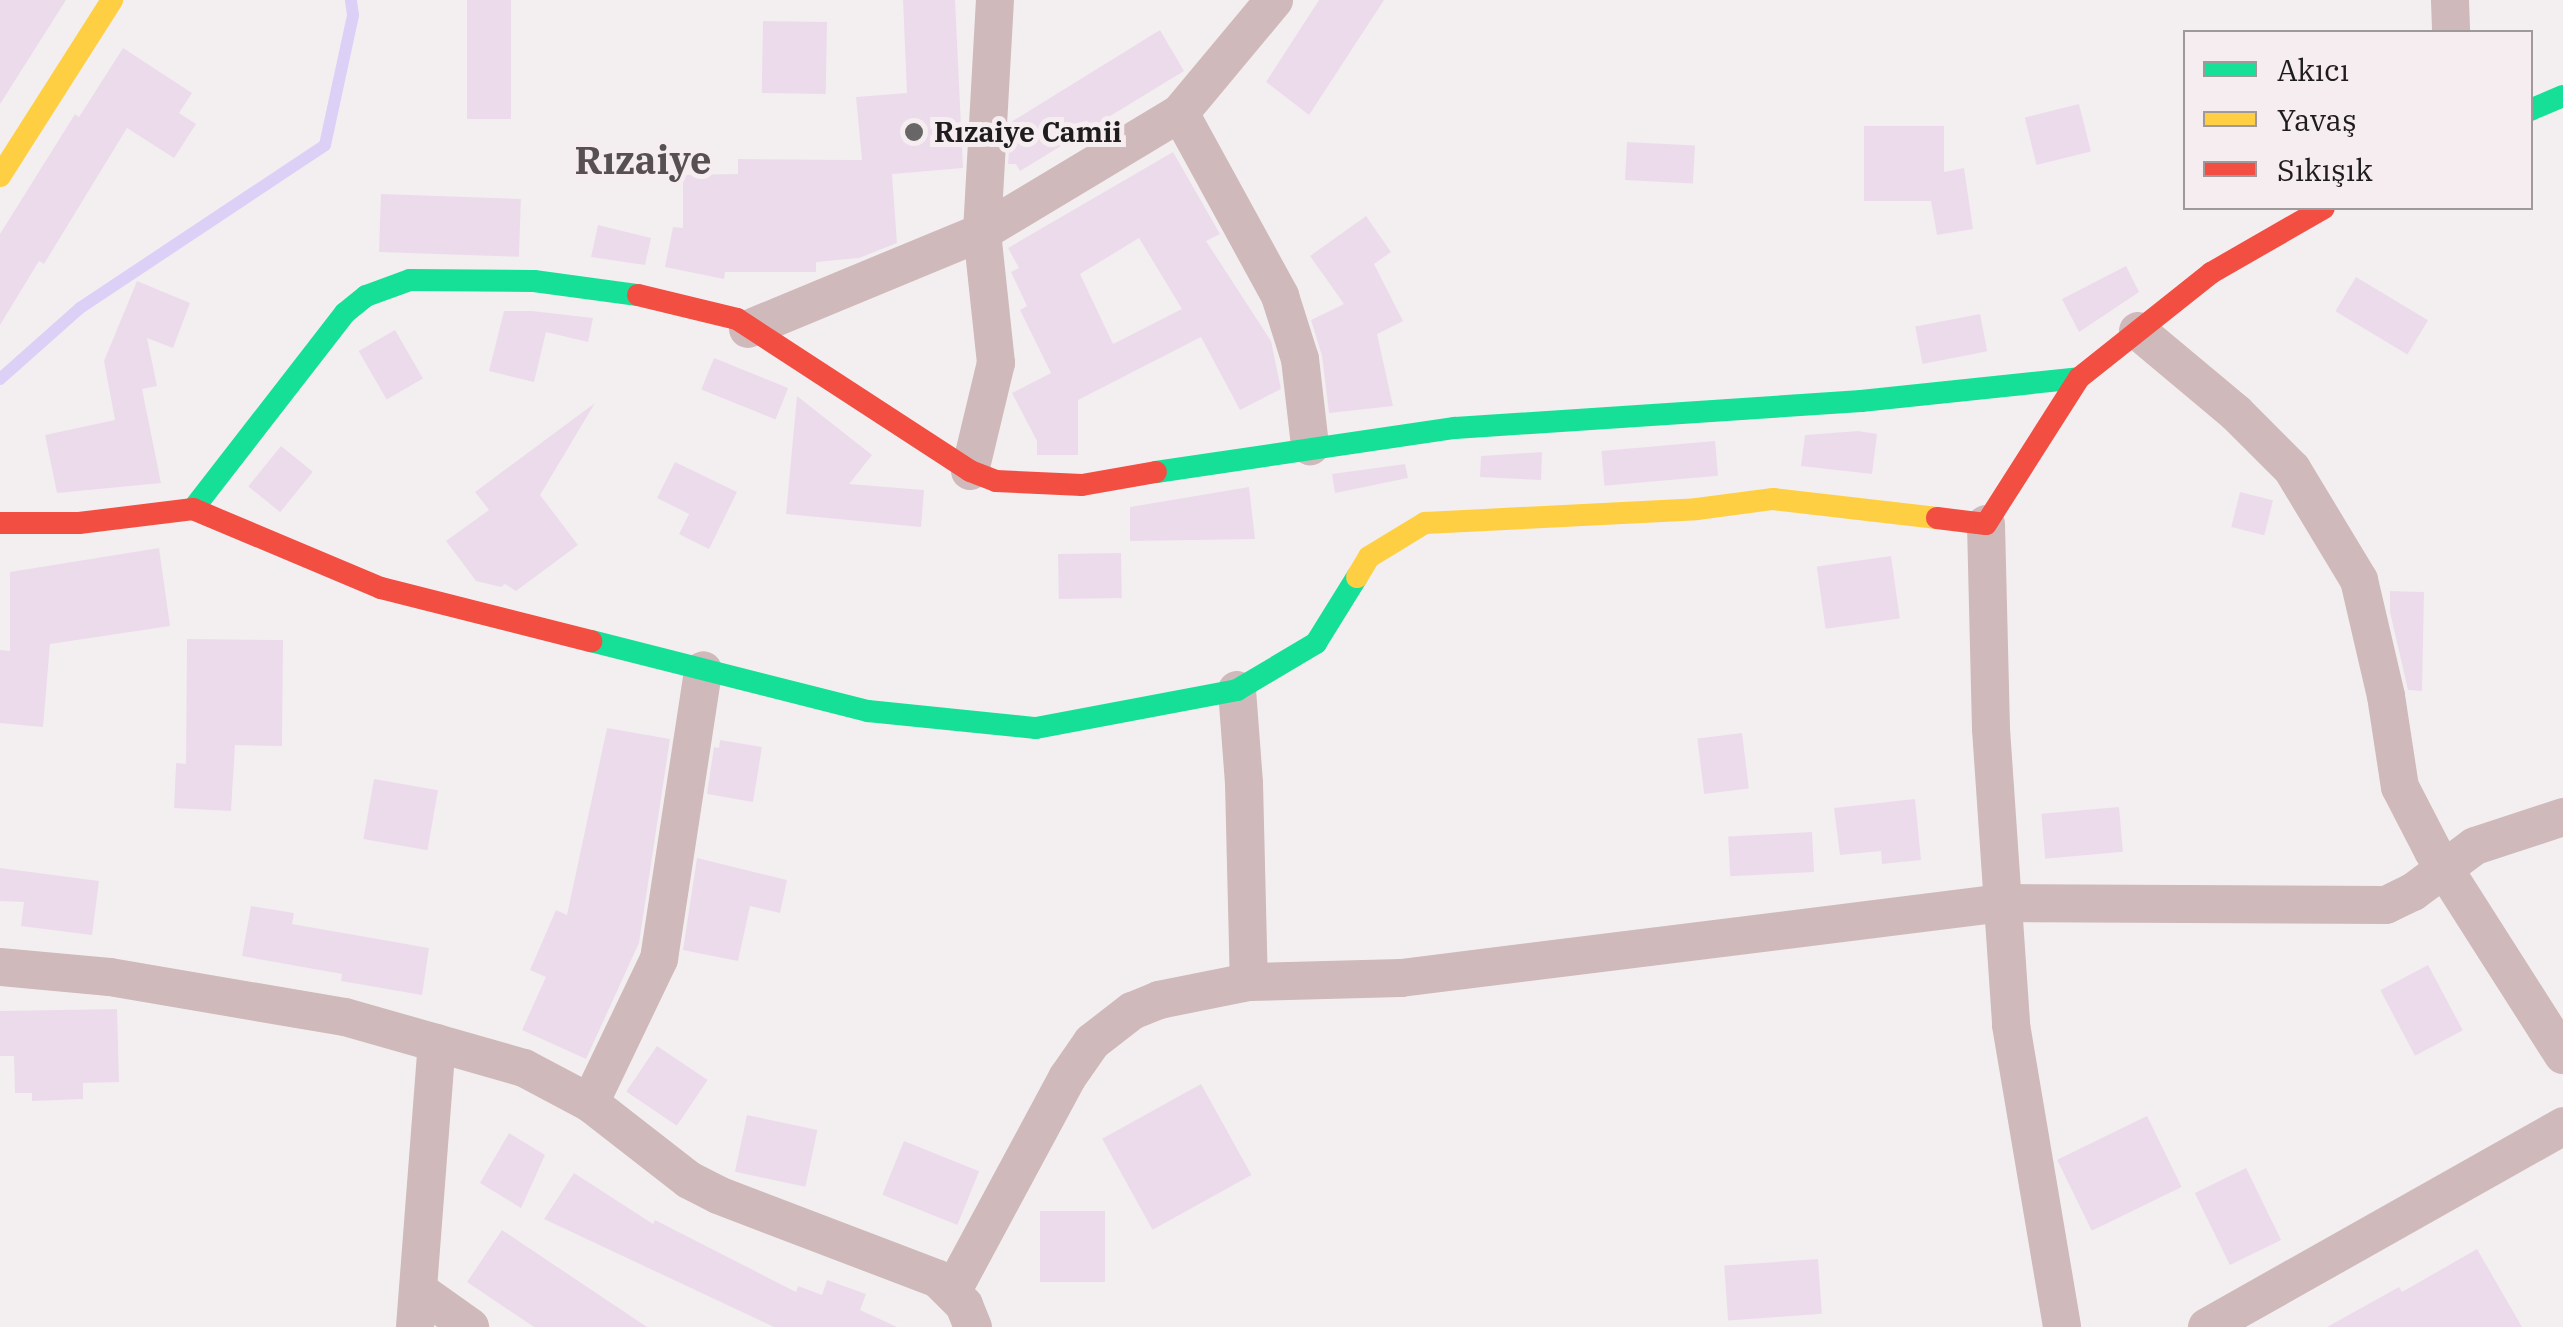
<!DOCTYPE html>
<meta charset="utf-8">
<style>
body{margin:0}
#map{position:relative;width:2563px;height:1327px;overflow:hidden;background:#f3eff1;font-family:"IBM Plex Serif",serif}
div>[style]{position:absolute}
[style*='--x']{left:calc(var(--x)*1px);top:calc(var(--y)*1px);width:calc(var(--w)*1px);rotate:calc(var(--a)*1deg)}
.stream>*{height:12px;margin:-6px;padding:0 6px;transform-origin:6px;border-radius:6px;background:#ddd0f7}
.building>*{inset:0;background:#ecdceb;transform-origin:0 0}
.street>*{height:38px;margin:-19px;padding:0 19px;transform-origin:19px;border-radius:19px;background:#cfb9ba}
.fast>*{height:22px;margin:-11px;padding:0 11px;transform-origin:11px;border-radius:11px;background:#16e098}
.slow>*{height:22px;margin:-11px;padding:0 11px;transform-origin:11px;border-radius:11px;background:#ffcf43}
.jam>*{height:22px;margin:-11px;padding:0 11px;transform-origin:11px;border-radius:11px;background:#f24e42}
.dots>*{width:28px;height:28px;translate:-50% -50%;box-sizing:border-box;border:5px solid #f5edf0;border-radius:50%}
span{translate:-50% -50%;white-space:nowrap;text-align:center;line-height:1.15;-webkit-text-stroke:10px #f5edf0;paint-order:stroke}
.poi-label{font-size:28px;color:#1f1c1d;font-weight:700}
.left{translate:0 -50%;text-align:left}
.district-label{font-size:38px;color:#565052;font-weight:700}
.legend{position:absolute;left:2183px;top:30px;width:350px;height:180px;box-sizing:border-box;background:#f5edf0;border:2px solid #9f999c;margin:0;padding:12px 18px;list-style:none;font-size:30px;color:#1f1c1d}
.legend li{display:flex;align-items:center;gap:20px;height:50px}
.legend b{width:50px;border:2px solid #9f999c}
</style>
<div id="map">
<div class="stream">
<div style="--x:0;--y:379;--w:107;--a:-41.6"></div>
<div style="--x:80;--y:308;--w:294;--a:-33.6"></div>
<div style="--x:325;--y:145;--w:133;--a:-77.8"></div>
<div style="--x:353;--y:15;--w:15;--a:-98"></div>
</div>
<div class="building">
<div style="clip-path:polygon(0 0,66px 0,0 104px)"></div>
<div style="left:467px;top:0;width:44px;height:119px"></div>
<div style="clip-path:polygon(903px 0,955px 0,963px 168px,892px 174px,897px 243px,859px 258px,816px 262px,816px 272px,725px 272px,724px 279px,665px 267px,673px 227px,683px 228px,683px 175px,738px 174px,738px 159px,862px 160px,856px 97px,907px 93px)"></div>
<div style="clip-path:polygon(1319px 0,1384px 0,1309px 115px,1266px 82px)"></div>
<div style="left:763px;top:21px;width:64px;height:72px;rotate:1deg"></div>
<div style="clip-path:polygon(1160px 30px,1184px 71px,1020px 171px,1016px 164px,1008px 164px,1011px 122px)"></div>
<div style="clip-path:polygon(123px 48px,192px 93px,179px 113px,196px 124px,174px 158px,127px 128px,44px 264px,39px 261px,0 325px,0 234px,75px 114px,79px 117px)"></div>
<div style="left:2079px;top:104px;width:49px;height:56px;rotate:76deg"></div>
<div style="clip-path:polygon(1864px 126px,1944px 126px,1944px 172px,1964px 168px,1973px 229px,1937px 235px,1931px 201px,1864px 201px)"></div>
<div style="left:1627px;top:142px;width:68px;height:38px;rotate:3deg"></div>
<div style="clip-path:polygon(evenodd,1173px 152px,1220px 234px,1206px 241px,1271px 341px,1281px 389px,1240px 410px,1201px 337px,1078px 400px,1078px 455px,1037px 455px,1037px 441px,1012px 393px,1051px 373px,1020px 310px,1027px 306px,1011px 272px,1019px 268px,1008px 248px,1173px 152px,1139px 238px,1182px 309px,1113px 344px,1080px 274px,1139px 238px)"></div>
<div style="left:381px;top:194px;width:140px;height:58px;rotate:2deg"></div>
<div style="clip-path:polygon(1366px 216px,1391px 252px,1374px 264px,1403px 321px,1377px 334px,1393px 406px,1329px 413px,1322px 356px,1311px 320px,1344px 304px,1310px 256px)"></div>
<div style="clip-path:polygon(598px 225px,651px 238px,645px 265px,591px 257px)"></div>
<div style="clip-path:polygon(2126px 266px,2139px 292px,2079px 332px,2062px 299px)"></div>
<div style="left:2356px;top:277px;width:84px;height:40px;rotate:31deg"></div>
<div style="clip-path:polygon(137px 281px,190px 303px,173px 348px,147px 338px,157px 386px,142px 389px,161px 483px,57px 493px,45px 435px,115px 420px,104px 361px)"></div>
<div style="clip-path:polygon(504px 311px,532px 311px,593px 318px,588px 342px,546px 332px,534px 382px,489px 371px)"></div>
<div style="left:1980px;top:314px;width:38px;height:66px;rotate:79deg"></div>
<div style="left:395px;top:330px;width:56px;height:42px;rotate:60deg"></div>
<div style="left:714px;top:358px;width:80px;height:34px;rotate:22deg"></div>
<div style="clip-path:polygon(797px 396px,872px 455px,849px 484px,924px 490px,921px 527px,786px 514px)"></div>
<div style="clip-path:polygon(595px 403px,540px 495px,578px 545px,516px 591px,505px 584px,501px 587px,476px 581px,446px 541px,489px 510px,475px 492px)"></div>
<div style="clip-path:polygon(1858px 431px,1877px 434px,1872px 474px,1801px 466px,1805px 435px)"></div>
<div style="left:1715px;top:441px;width:35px;height:114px;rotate:85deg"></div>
<div style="left:281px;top:446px;width:41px;height:52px;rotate:39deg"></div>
<div style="clip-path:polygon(1542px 452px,1541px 480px,1480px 477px,1481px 456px)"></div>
<div style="clip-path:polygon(675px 462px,737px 492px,709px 549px,679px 534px,689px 514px,657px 498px)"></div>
<div style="clip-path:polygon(1405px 464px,1408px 478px,1335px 493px,1332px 474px)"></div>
<div style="clip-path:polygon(1249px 487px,1255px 539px,1130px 541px,1130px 507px)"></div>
<div style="left:2240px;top:492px;width:34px;height:36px;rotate:14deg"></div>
<div style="clip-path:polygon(159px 548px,170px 626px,50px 644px,43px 727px,0 723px,0 650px,10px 651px,10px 572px)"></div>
<div style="left:1121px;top:553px;width:45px;height:63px;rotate:89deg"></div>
<div style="left:1891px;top:556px;width:63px;height:75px;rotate:82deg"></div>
<div style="clip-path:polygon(2390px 591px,2424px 592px,2422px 691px,2408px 690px,2390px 612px)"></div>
<div style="clip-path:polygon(187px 639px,283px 640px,282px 746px,235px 745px,231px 811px,174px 808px,176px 763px,186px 764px)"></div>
<div style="clip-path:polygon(607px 728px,670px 739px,639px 943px,586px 1059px,522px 1030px,546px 977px,530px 970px,556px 910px,567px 915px)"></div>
<div style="left:1742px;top:733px;width:56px;height:45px;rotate:83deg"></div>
<div style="clip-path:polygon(720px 740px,762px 747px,753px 802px,707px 794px,714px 747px,719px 748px)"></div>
<div style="left:374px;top:779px;width:65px;height:61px;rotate:10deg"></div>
<div style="clip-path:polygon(1915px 799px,1921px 860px,1882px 864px,1881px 851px,1840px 855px,1834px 808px)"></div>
<div style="left:2119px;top:807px;width:45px;height:78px;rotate:85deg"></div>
<div style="left:1812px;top:832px;width:40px;height:84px;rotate:87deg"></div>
<div style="clip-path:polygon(697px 858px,787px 880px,780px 913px,750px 906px,738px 961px,683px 950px)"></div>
<div style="clip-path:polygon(0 868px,99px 881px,92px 935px,21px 926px,24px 902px,0 901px)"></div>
<div style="clip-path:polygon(251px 906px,294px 913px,292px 924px,429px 948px,422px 995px,341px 981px,342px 974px,242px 956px)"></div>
<div style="left:2428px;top:965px;width:74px;height:54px;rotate:62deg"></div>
<div style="clip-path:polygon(117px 1009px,119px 1082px,83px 1083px,83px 1099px,32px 1101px,32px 1093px,15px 1093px,14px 1056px,0 1056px,0 1011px)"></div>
<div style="left:657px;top:1046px;width:61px;height:55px;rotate:34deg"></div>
<div style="left:1201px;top:1084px;width:104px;height:113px;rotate:61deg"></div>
<div style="left:747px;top:1115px;width:72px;height:58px;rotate:12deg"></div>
<div style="left:2147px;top:1116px;width:79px;height:100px;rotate:64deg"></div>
<div style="clip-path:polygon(509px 1133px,545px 1155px,521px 1208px,480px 1183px)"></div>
<div style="left:904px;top:1141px;width:81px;height:58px;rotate:22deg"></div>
<div style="left:2246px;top:1168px;width:80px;height:57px;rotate:64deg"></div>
<div style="clip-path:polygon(574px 1173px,653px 1224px,655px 1220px,796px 1292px,798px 1286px,822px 1295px,827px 1280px,866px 1294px,860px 1310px,897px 1327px,774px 1327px,544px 1219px)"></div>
<div style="left:1040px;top:1211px;width:65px;height:71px"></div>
<div style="clip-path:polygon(502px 1230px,647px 1327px,534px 1327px,467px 1282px)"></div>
<div style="clip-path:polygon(2477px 1249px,2522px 1327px,2327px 1327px,2399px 1287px,2402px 1292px)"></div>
<div style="left:1818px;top:1259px;width:55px;height:94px;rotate:86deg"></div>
</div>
<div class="street">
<div style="--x:2450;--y:0;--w:32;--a:88"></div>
<div style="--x:1180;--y:113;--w:209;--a:61.3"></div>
<div style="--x:1280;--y:296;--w:66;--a:72.4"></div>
<div style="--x:1300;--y:359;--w:88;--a:83.4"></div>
<div style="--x:748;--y:329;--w:253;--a:-22.5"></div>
<div style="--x:982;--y:232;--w:231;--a:-31"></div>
<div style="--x:1180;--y:113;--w:147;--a:-50.2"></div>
<div style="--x:2138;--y:331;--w:128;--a:39.9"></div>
<div style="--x:2236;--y:413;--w:79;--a:45"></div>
<div style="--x:2292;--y:469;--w:130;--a:58.9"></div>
<div style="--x:2359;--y:580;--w:119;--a:76.9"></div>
<div style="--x:2386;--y:696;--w:92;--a:81.3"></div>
<div style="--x:2400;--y:787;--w:72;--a:62.7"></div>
<div style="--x:2433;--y:851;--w:242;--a:57.5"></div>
<div style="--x:970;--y:471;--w:111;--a:-76.5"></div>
<div style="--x:996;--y:363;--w:132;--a:-96.1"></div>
<div style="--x:982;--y:232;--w:232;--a:-86.8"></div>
<div style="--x:1986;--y:524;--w:205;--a:88.6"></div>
<div style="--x:1991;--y:729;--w:297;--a:86.1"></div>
<div style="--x:2011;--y:1025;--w:306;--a:80.4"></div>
<div style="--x:1237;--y:690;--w:93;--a:85.7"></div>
<div style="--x:1244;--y:783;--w:199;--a:88.6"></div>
<div style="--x:1249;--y:982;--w:152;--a:-1.5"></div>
<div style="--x:1401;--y:978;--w:607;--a:-7.1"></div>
<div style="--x:2003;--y:903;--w:383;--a:0.3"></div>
<div style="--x:2386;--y:905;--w:30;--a:-26"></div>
<div style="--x:2413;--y:892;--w:77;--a:-36.6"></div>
<div style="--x:2475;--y:846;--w:93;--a:-18.2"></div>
<div style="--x:0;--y:967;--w:110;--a:5.2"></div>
<div style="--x:110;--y:977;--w:238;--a:9.7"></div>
<div style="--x:345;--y:1017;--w:186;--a:15.9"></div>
<div style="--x:524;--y:1068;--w:75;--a:27.9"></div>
<div style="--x:590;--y:1103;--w:125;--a:37.9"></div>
<div style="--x:689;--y:1180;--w:33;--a:27"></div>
<div style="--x:718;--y:1195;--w:235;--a:20.9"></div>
<div style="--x:938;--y:1279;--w:37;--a:45"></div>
<div style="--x:964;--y:1305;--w:24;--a:68"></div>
<div style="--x:590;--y:1103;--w:160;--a:-64.4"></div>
<div style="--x:659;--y:959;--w:292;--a:-81.3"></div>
<div style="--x:418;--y:1290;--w:64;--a:35.4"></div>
<div style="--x:953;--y:1290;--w:241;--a:-61.7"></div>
<div style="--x:1067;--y:1078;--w:44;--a:-55.2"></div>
<div style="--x:1092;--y:1042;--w:51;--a:-37.8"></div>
<div style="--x:1132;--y:1011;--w:29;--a:-22"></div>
<div style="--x:1159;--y:1000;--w:92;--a:-11.3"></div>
<div style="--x:415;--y:1327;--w:285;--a:-85.6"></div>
<div style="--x:2207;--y:1327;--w:409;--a:-29.4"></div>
</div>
<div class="fast">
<div style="--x:2530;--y:110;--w:36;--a:-23"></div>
<div style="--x:1156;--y:472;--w:302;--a:-8.4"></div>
<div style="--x:1455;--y:428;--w:407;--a:-3.8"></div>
<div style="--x:1861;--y:401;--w:219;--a:-6"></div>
<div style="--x:193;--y:509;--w:248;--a:-52.2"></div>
<div style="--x:345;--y:313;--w:27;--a:-39"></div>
<div style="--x:366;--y:296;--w:47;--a:-20"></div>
<div style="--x:410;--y:280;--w:124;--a:0.5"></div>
<div style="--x:534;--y:281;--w:105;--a:7.7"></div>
<div style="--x:591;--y:641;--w:286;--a:14.2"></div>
<div style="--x:868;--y:711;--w:169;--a:5.8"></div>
<div style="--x:1036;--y:728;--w:205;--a:-10.7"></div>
<div style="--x:1237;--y:690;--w:92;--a:-30.7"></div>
<div style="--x:1316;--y:643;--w:78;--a:-58.2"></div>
</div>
<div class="slow">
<div style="--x:0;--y:176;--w:209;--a:-57.5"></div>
<div style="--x:1357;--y:577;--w:23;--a:-59"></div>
<div style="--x:1369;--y:557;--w:66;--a:-31.3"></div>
<div style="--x:1425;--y:523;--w:272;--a:-2.9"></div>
<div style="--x:1697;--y:509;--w:77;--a:-7.5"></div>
<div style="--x:1773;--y:499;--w:165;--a:6.6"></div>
</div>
<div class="jam">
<div style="--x:638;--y:295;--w:102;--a:13.6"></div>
<div style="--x:737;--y:319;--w:278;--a:33.1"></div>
<div style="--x:970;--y:471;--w:28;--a:21"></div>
<div style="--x:996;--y:481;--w:86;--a:2.7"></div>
<div style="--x:1082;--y:485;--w:75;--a:-10"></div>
<div style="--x:1937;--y:518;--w:49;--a:7"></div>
<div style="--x:1986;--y:524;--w:173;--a:-57.5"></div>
<div style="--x:2079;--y:378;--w:169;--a:-38.5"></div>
<div style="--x:2211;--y:273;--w:130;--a:-29.9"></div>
<div style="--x:0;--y:523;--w:79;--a:0"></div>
<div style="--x:79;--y:523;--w:115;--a:-7"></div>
<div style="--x:193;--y:509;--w:204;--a:22.8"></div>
<div style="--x:381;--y:588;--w:217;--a:14.2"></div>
</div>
<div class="dots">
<div style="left:914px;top:132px;background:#696667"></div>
</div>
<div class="poi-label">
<span class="left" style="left:934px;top:132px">Rızaiye Camii</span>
</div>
<div class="district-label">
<span style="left:643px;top:160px">Rızaiye</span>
</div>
<ul class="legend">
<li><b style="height:12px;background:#16e098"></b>Akıcı</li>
<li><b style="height:12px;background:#ffcf43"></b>Yavaş</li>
<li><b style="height:12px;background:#f24e42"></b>Sıkışık</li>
</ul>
</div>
